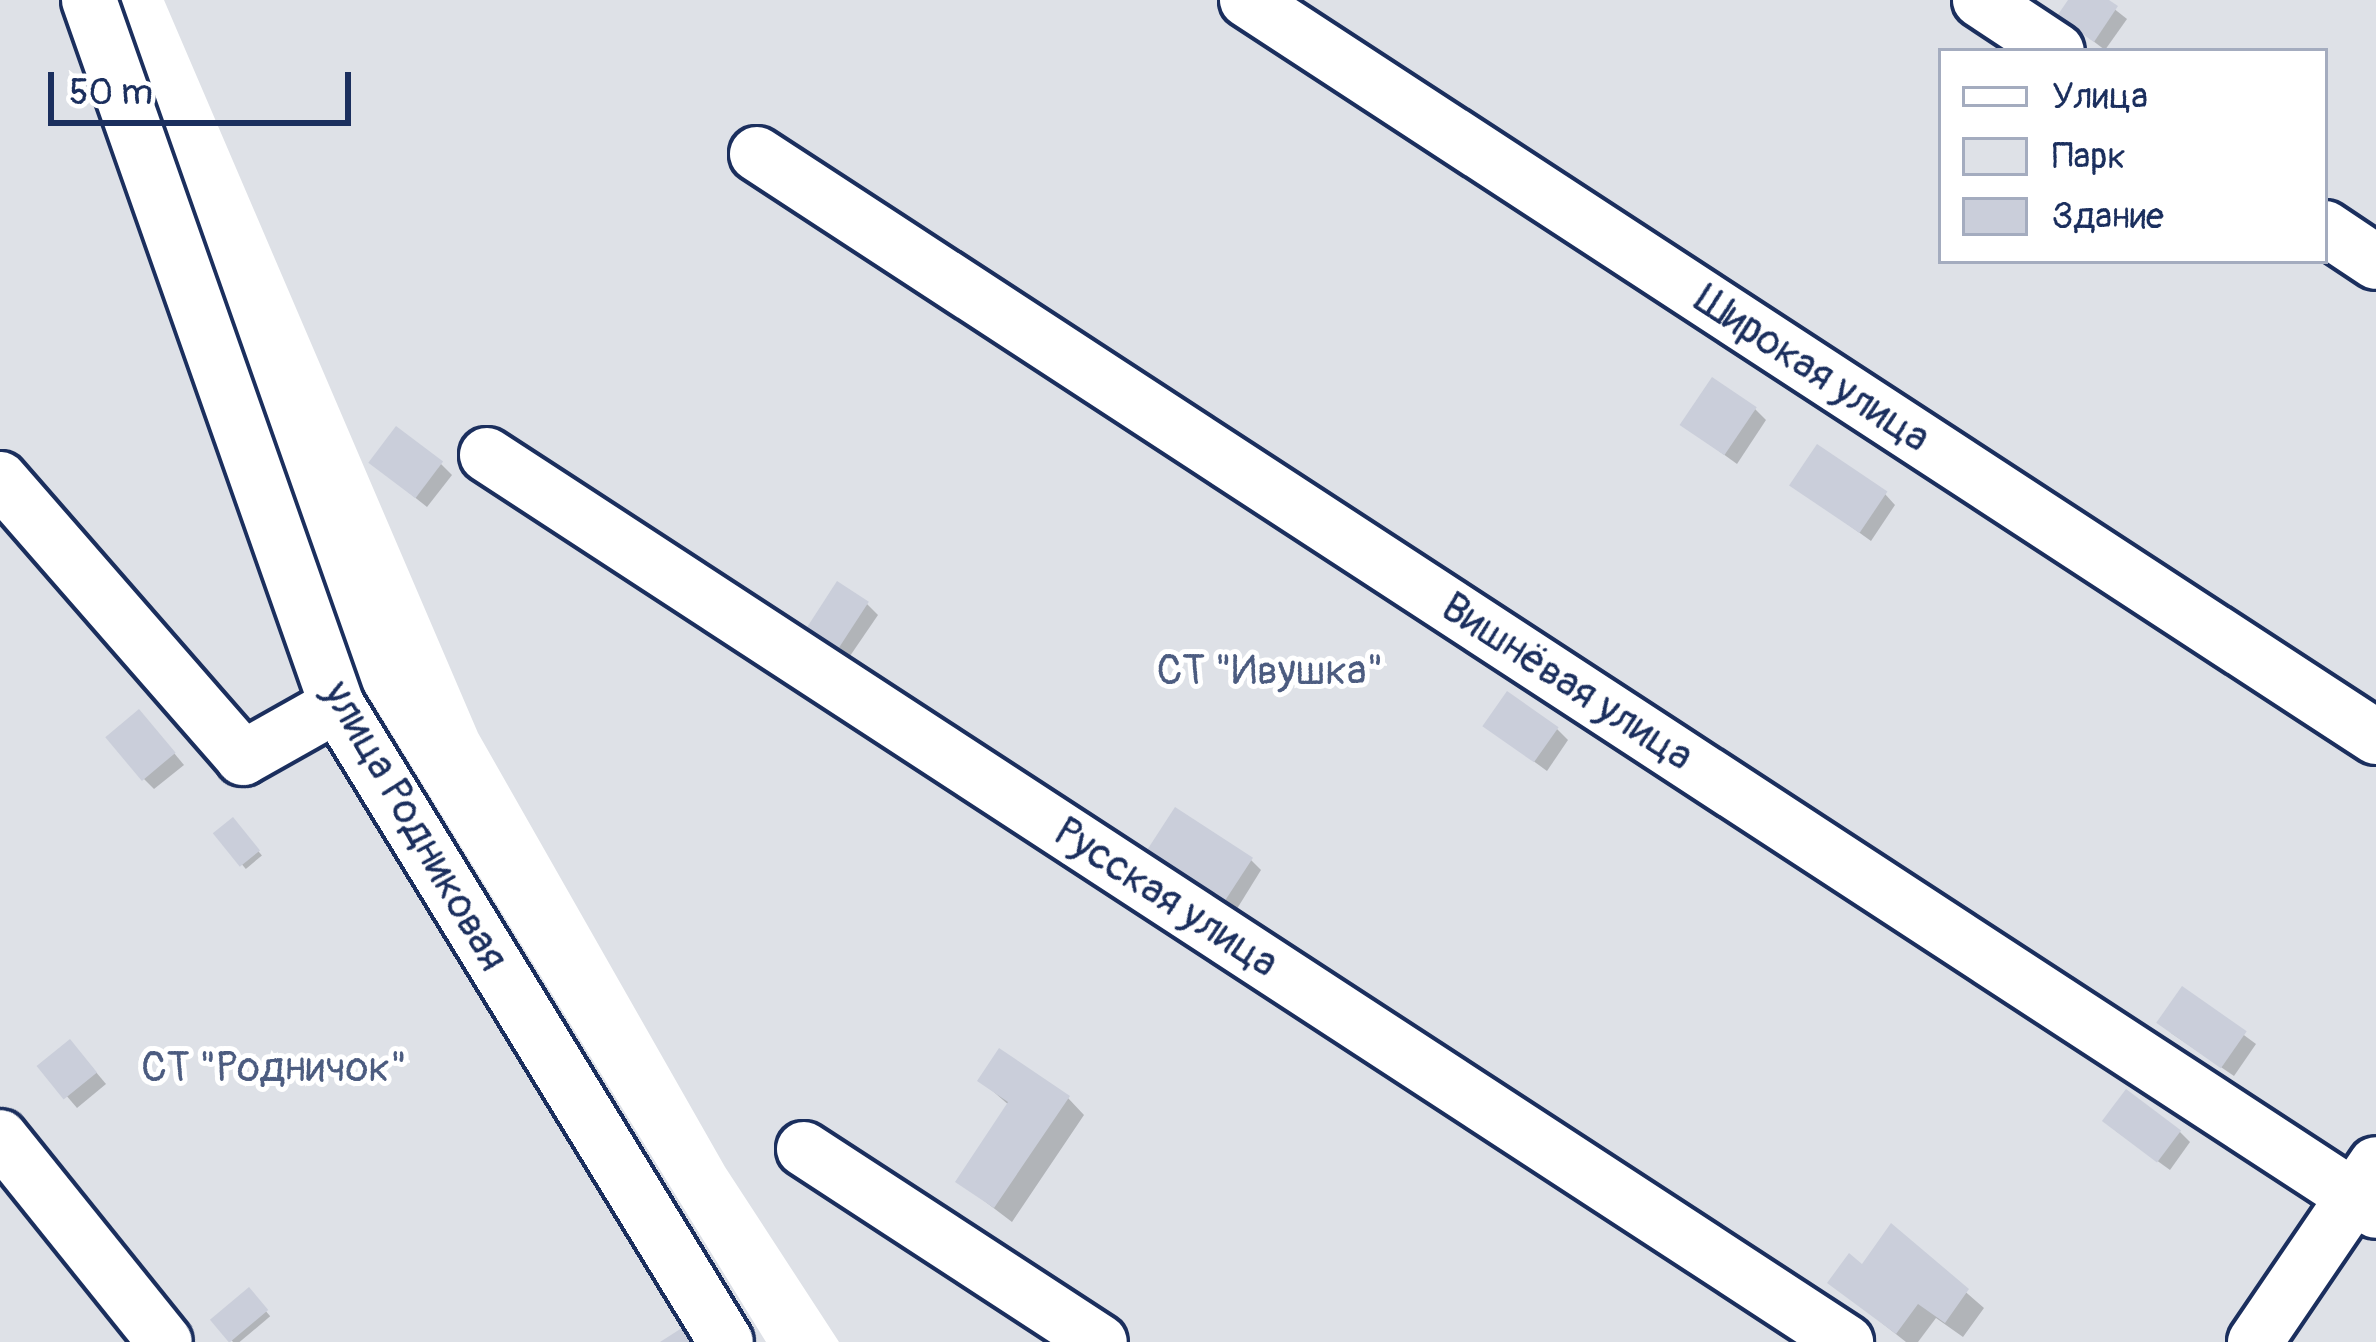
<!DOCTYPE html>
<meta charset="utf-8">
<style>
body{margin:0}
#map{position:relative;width:2376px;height:1342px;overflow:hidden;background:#fff;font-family:Pangolin,sans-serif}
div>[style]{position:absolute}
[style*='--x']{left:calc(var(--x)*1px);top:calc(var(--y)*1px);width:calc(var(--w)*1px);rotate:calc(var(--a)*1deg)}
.green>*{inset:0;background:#dee1e7}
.shadow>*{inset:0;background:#0003;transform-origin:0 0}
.building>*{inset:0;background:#caceda;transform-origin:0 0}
.roads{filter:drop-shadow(3px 0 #1b2f5e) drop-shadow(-3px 0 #1b2f5e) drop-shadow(0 3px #1b2f5e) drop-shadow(0 -3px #1b2f5e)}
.minor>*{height:54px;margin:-27px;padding:0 27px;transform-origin:27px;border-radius:27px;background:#fff}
span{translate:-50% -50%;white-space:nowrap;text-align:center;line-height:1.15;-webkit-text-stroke:10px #fff;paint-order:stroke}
.street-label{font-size:42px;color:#1b2f5e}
.park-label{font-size:42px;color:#4c5c80}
.legend{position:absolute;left:1938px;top:48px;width:390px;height:216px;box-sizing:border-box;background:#fff;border:3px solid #a4acbf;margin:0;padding:15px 21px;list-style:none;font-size:36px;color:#1b2f5e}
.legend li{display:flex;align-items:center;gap:24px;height:60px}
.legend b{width:60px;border:3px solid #a4acbf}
.scale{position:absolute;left:48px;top:72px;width:303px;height:54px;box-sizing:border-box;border:6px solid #1b2f5e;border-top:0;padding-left:15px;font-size:36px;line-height:42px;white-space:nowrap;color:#1b2f5e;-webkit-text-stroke:9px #fff;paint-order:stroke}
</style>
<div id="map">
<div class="green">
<div style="clip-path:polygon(0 0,109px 0,357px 677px,766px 1342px,0 1342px)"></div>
<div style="clip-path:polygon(evenodd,164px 0,2376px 0,2376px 1342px,839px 1342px,725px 1167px,478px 733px,164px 0,1941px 51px,2325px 51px,2325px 261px,1941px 261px,1941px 51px)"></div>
</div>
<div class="shadow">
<div style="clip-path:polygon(2071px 0,2103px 0,2127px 19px,2105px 50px,2060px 16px)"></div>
<div style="clip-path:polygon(1755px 409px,1766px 420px,1737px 464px,1683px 425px)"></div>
<div style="clip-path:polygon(441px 464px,452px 475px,427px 507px,383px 472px)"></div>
<div style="clip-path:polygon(1793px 485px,1885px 494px,1895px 505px,1871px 541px)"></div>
<div style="clip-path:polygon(867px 604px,878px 615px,850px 656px,811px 626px)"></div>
<div style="clip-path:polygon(149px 723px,184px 765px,154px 789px,144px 779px)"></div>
<div style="clip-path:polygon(1487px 727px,1557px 729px,1568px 740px,1547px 771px)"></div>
<div style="left:233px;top:821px;width:45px;height:21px;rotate:50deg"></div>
<div style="clip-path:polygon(1251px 860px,1261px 870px,1235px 912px,1160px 864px)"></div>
<div style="clip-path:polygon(2183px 990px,2256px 1044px,2234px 1076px,2171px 1033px)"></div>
<div style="clip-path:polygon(80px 1053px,106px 1084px,77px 1108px,41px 1066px)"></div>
<div style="clip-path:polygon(981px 1081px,1068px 1098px,1084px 1115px,1012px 1222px,958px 1181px,1010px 1106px)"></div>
<div style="clip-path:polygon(2116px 1131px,2180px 1132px,2190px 1142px,2170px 1170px)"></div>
<div style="clip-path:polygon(1892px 1228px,1984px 1308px,1963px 1337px,1936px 1318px,1918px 1342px,1906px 1342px,1831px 1283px,1863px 1268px)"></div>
<div style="left:249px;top:1291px;width:33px;height:45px;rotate:50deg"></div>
</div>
<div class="building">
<div style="clip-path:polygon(2068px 0,2109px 0,2118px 6px,2094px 42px,2057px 16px)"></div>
<div style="left:1712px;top:377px;width:54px;height:58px;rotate:34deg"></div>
<div style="left:396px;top:426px;width:59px;height:46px;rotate:37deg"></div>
<div style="left:1817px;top:444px;width:85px;height:50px;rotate:34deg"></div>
<div style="left:837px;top:581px;width:38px;height:55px;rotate:33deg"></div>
<div style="left:1507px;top:691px;width:63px;height:43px;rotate:35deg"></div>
<div style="left:139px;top:709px;width:57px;height:44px;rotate:50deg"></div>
<div style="left:1175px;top:807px;width:93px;height:56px;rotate:33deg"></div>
<div style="left:233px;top:817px;width:43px;height:26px;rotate:51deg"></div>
<div style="left:2182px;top:986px;width:79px;height:45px;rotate:35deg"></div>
<div style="left:70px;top:1039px;width:43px;height:43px;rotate:51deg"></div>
<div style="clip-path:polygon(999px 1048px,1070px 1096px,994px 1208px,955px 1182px,1008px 1102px,977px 1081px)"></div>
<div style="left:2126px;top:1089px;width:69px;height:40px;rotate:37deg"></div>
<div style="clip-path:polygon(1891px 1223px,1969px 1289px,1945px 1323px,1918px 1304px,1896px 1334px,1827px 1283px,1849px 1253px,1862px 1264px)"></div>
<div style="left:249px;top:1287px;width:30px;height:51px;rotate:50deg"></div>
<div style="clip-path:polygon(685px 1326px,695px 1342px,660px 1342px)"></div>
</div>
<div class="roads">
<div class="minor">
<div style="--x:89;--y:0;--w:747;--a:70.62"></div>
<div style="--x:337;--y:705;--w:746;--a:58.59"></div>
<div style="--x:1247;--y:0;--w:1348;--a:33.14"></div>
<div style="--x:1980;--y:0;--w:92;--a:33.5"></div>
<div style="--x:757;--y:154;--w:1933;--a:33.14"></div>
<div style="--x:2325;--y:228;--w:61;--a:33.7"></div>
<div style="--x:487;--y:455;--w:1623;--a:33.13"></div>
<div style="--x:0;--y:479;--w:370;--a:48.9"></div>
<div style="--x:243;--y:758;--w:108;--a:-29.4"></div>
<div style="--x:0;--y:1137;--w:263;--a:51.2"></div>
<div style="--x:804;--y:1149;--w:353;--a:33.1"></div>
<div style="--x:2255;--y:1342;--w:215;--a:-55.8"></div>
</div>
</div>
<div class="street-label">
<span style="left:1812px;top:369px;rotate:33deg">Широкая улица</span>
<span style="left:1567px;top:682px;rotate:33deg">Вишнёвая улица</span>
<span style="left:415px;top:826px;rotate:60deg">улица Родниковая</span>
<span style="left:1166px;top:898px;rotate:33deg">Русская улица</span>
</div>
<div class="park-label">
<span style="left:1270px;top:671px">СТ "Ивушка"</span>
<span style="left:274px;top:1068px">СТ "Родничок"</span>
</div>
<ul class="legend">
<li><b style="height:15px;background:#fff"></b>Улица</li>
<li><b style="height:33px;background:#dee1e7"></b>Парк</li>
<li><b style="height:33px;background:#caceda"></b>Здание</li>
</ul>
<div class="scale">50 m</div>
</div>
